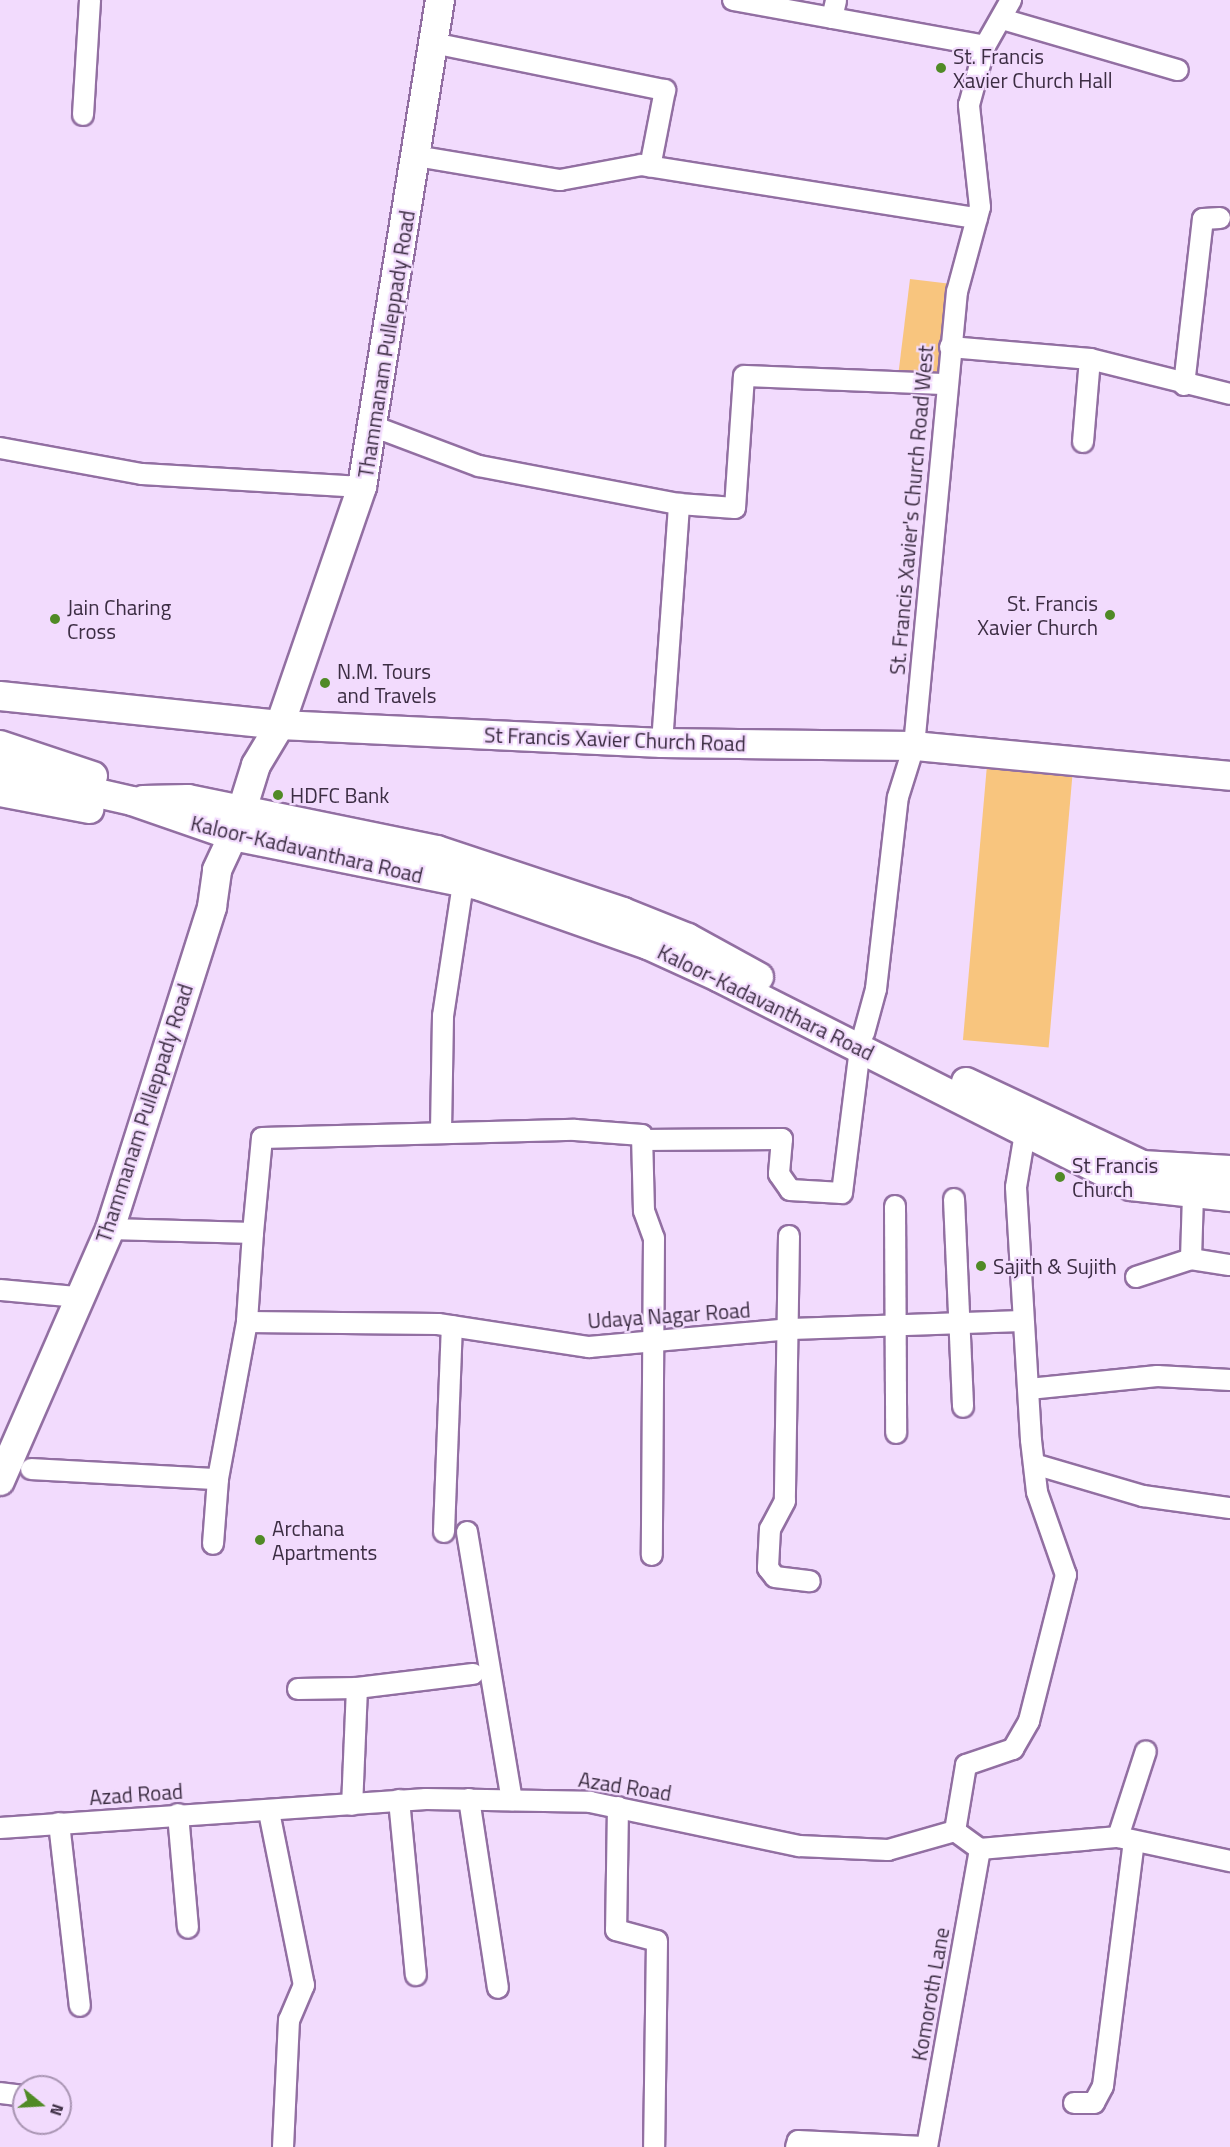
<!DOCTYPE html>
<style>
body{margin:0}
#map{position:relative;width:1230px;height:2147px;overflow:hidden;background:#f2dbfd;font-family:"Titillium Web",sans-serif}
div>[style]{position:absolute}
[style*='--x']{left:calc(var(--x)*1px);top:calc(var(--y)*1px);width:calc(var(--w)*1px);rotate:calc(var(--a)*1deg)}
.green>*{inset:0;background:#f8c57e;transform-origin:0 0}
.roads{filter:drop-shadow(2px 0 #926fa2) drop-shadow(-2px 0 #926fa2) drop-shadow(0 2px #926fa2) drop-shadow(0 -2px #926fa2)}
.street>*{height:20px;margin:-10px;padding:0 10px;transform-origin:10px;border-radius:10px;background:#fff}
.secondary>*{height:28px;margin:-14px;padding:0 14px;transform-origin:14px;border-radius:14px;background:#fff}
.dots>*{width:16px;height:16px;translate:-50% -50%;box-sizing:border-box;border:3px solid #f2dbfd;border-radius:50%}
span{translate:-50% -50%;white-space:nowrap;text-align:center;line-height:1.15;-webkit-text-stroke:4.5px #f2dbfd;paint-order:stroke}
.poi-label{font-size:21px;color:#3c2d43}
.left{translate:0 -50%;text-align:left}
.right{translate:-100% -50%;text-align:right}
.street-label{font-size:21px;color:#3c2d43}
.north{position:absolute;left:12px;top:2075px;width:60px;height:60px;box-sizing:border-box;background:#f2dbfd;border:2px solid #a995b3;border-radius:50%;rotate:108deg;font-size:16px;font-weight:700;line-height:24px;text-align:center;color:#3c2d43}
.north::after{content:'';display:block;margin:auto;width:21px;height:27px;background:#508a26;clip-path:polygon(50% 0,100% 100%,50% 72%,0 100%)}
</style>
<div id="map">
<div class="green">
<div style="left:910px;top:279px;width:42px;height:92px;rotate:7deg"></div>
<div style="left:987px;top:765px;width:86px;height:276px;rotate:5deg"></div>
</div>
<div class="roads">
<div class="street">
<div style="--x:733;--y:0;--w:256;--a:10.3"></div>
<div style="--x:832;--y:18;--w:18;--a:-77"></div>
<div style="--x:1002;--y:19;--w:183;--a:16.2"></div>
<div style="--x:433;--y:43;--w:237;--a:11.5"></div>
<div style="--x:665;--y:90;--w:78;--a:101"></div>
<div style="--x:83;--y:115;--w:115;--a:-86.5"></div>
<div style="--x:416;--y:156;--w:146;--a:9.5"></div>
<div style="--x:560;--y:180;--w:82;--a:-10.5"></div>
<div style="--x:641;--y:165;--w:340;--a:9"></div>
<div style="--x:950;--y:347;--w:141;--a:4.9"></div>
<div style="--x:1090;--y:359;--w:144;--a:14"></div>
<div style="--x:1184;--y:385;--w:167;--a:-83.5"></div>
<div style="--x:1203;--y:219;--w:17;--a:-3"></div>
<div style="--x:375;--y:427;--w:111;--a:20.6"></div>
<div style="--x:479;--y:466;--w:204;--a:10.8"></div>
<div style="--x:1083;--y:442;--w:83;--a:-85.2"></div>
<div style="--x:0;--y:448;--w:144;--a:10.4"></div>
<div style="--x:142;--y:474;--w:220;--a:3.4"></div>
<div style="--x:662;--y:743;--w:240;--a:-85.9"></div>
<div style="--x:679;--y:504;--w:56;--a:4.1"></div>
<div style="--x:735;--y:508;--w:132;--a:-86.1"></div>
<div style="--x:744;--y:376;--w:201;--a:2.3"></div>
<div style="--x:864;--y:1033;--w:46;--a:-74.7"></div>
<div style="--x:876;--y:989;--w:193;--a:-83.5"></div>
<div style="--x:898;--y:797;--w:53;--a:-72.6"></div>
<div style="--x:914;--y:746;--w:456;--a:-84.6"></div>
<div style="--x:957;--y:292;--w:88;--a:-74.9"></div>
<div style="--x:980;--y:207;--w:103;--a:-96.2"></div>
<div style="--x:969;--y:105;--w:61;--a:-74.8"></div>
<div style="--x:985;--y:46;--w:53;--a:-60.5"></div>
<div style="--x:441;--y:1131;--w:115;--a:-89"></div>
<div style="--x:443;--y:1016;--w:134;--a:-81.4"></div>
<div style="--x:642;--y:1140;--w:140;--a:-0.4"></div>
<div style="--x:782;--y:1139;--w:35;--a:95"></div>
<div style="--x:779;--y:1174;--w:19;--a:55"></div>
<div style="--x:790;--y:1190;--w:52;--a:3.3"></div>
<div style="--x:842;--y:1193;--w:146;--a:-82.9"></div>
<div style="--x:1193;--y:1195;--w:64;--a:91.8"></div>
<div style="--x:1191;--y:1259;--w:39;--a:9"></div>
<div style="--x:954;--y:1199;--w:208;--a:87.5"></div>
<div style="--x:895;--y:1206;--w:227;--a:89.7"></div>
<div style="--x:110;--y:1229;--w:143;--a:1.6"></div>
<div style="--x:253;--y:1233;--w:89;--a:93.9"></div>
<div style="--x:247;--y:1322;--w:160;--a:100.5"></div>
<div style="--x:218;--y:1479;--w:65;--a:94.4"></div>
<div style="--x:253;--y:1233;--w:95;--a:-84.6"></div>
<div style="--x:262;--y:1138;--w:313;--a:-1.5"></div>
<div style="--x:575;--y:1130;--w:67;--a:4.3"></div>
<div style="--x:642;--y:1135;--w:76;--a:88.5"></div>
<div style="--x:644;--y:1211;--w:29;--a:70"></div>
<div style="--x:654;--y:1238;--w:317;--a:90.4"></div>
<div style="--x:789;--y:1236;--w:265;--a:90.9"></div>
<div style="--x:785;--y:1501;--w:32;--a:118"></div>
<div style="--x:770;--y:1529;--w:39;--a:93"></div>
<div style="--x:768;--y:1568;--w:11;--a:52"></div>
<div style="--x:775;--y:1577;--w:35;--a:7"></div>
<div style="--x:1136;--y:1277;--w:58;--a:-18.1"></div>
<div style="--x:0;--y:1290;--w:77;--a:5.2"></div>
<div style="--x:247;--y:1322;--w:191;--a:0.6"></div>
<div style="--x:438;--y:1324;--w:153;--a:8.7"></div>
<div style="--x:589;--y:1347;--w:203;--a:-5.1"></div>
<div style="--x:791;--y:1329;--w:231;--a:-2"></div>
<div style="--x:1029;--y:1389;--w:129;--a:-5.8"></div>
<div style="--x:1157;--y:1376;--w:73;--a:3.1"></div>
<div style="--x:1034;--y:1464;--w:114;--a:16.4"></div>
<div style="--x:1143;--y:1496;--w:88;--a:7.9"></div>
<div style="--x:31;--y:1469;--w:187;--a:3.1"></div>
<div style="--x:444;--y:1532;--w:206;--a:-87.8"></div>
<div style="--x:467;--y:1532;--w:272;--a:80.5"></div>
<div style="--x:357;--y:1688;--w:117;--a:-6.9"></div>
<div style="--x:298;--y:1689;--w:59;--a:-1"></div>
<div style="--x:357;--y:1688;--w:117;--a:92.4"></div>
<div style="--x:469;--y:1799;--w:191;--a:81.3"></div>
<div style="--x:399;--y:1800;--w:176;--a:84.5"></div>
<div style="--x:618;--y:1807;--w:123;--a:90.9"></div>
<div style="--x:616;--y:1930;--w:42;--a:15"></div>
<div style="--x:657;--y:1941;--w:206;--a:90.8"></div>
<div style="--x:269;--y:1812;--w:177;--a:78.6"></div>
<div style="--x:304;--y:1985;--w:38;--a:113"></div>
<div style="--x:289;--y:2020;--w:127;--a:92.7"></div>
<div style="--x:178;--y:1814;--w:114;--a:85"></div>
<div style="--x:59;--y:1823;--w:184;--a:83.5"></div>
<div style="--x:0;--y:1828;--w:427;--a:-3.9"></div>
<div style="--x:426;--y:1799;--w:164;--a:1"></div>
<div style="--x:590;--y:1802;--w:214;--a:11.9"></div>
<div style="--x:799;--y:1846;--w:89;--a:2.6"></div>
<div style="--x:888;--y:1850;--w:70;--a:-15.8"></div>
<div style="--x:955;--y:1831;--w:31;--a:36"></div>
<div style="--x:980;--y:1849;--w:139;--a:-5"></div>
<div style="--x:1118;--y:1837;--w:115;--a:12.1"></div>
<div style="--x:955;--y:1831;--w:67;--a:-80.5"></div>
<div style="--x:966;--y:1765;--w:50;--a:-18.8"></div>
<div style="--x:1013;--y:1749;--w:32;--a:-60"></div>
<div style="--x:1029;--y:1721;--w:151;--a:-75.8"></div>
<div style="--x:1066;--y:1575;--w:88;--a:-109.3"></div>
<div style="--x:1037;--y:1492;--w:52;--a:-96.6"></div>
<div style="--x:1031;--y:1440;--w:253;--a:-93.4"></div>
<div style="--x:1016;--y:1187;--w:55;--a:-80.5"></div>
<div style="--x:1118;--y:1837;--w:90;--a:-72"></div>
<div style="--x:0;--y:2093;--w:24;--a:7"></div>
<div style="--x:1074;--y:2103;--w:20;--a:0"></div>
<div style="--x:1094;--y:2103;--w:19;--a:-62"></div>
<div style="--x:1103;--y:2086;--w:247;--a:-82.8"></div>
<div style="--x:796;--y:2147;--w:6;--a:-72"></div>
<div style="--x:798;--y:2141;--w:126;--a:2.7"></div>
<div style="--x:927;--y:2147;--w:303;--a:-79.9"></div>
</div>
<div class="secondary">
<div style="--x:0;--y:696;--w:281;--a:5.9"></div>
<div style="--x:280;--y:725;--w:382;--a:2.7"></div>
<div style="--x:662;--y:743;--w:252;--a:0.7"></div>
<div style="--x:914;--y:746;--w:317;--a:5.4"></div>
<div style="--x:0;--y:745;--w:98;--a:18.4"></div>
<div style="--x:0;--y:771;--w:135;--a:12.8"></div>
<div style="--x:132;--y:801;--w:107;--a:19.1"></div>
<div style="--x:233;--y:836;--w:252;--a:11.4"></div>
<div style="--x:480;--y:886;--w:178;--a:19.4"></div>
<div style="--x:648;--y:945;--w:79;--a:24.6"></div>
<div style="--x:720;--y:978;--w:461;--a:26.8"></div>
<div style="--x:1131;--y:1186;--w:100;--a:6.3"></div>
<div style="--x:0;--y:792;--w:91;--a:10.8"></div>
<div style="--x:143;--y:800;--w:45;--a:-1.3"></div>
<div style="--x:188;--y:799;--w:254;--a:11.6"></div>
<div style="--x:437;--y:850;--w:196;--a:18.4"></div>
<div style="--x:623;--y:912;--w:70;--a:21.8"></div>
<div style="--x:688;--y:938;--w:81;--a:28.8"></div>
<div style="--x:242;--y:810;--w:47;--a:-72.7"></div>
<div style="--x:256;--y:765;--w:47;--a:-59"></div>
<div style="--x:280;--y:725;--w:252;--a:-71"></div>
<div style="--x:362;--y:487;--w:493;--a:-80.9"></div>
<div style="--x:966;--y:1082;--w:195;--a:25.2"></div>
<div style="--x:1142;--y:1165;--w:88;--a:3.3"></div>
<div style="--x:0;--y:1481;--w:275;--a:-66.4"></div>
<div style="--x:110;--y:1229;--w:338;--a:-72.4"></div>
<div style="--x:212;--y:907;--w:37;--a:-82"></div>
<div style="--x:217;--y:870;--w:38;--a:-65"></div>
</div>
</div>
<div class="dots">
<div style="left:941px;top:68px;background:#508a26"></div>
<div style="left:1110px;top:615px;background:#508a26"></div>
<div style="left:55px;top:619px;background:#508a26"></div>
<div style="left:325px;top:683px;background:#508a26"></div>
<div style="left:278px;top:795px;background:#508a26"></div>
<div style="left:1060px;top:1177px;background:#508a26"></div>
<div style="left:981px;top:1266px;background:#508a26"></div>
<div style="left:260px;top:1540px;background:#508a26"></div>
</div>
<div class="poi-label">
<span class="left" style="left:953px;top:68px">St. Francis<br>Xavier Church Hall</span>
<span class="right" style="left:1098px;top:615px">St. Francis<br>Xavier Church</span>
<span class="left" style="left:67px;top:619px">Jain Charing<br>Cross</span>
<span class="left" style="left:337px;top:683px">N.M. Tours<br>and Travels</span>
<span class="left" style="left:290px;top:795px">HDFC Bank</span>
<span class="left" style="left:1072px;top:1177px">St Francis<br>Church</span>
<span class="left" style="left:993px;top:1266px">Sajith &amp; Sujith</span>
<span class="left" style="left:272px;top:1540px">Archana<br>Apartments</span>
</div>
<div class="street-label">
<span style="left:386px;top:344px;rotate:-81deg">Thammanam Pulleppady Road</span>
<span style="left:911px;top:510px;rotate:-85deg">St. Francis Xavier's Church Road West</span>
<span style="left:615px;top:739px;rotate:2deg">St Francis Xavier Church Road</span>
<span style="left:307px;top:849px;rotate:13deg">Kaloor-Kadavanthara Road</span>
<span style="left:766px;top:1002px;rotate:26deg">Kaloor-Kadavanthara Road</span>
<span style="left:144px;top:1113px;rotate:-72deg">Thammanam Pulleppady Road</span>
<span style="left:669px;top:1315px;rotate:-4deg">Udaya Nagar Road</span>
<span style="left:625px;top:1786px;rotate:9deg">Azad Road</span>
<span style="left:136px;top:1794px;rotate:-4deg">Azad Road</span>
<span style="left:930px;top:1994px;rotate:-80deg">Komoroth Lane</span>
</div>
<div class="north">N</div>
</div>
